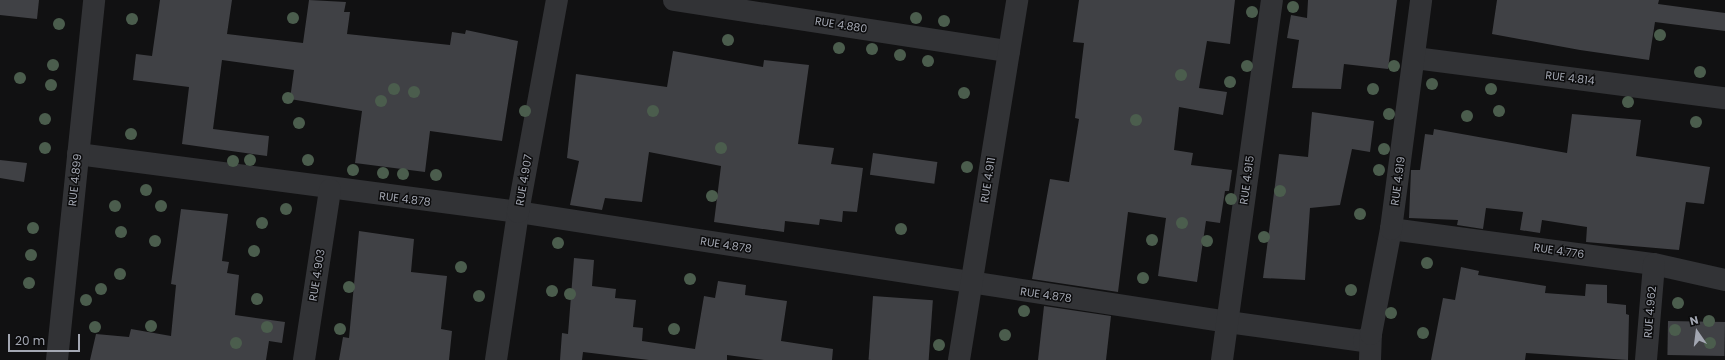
<!DOCTYPE html>
<style>
body{margin:0}
#map{position:relative;width:1725px;height:360px;overflow:hidden;background:#111112;font-family:Poppins,sans-serif}
div>[style]{position:absolute}
[style*='--x']{left:calc(var(--x)*1px);top:calc(var(--y)*1px);width:calc(var(--w)*1px);rotate:calc(var(--a)*1deg)}
.building>*{inset:0;background:#404145;transform-origin:0 0}
.minor>*{height:22px;margin:-11px;padding:0 11px;transform-origin:11px;border-radius:11px;background:#323336}
.trees>*{width:12px;height:12px;margin:-6px;border-radius:50%;background:#4b5d4d}
span{translate:-50% -50%;white-space:nowrap;text-align:center;line-height:1.15;-webkit-text-stroke:3px #0c0c0d;paint-order:stroke}
.street-label{font-size:11px;color:#a3a7b2}
.north{position:absolute;left:1677px;top:312px;width:40px;height:40px;-webkit-text-stroke:3px #0c0c0d;paint-order:stroke;rotate:346deg;font-size:11px;font-weight:700;line-height:16px;text-align:center;color:#a3a7b2}
.north::after{content:'';display:block;margin:auto;width:14px;height:18px;background:#a3a7b2;clip-path:polygon(50% 0,100% 100%,50% 72%,0 100%)}
.scale{position:absolute;left:8px;top:334px;width:72px;height:18px;box-sizing:border-box;border:2px solid #a3a7b2;border-top:0;padding-left:5px;font-size:12px;line-height:14px;white-space:nowrap;color:#a3a7b2;-webkit-text-stroke:3px #0c0c0d;paint-order:stroke}
</style>
<div id="map">
<div class="building">
<div style="clip-path:polygon(0 0,39px 0,37px 19px,0 15px)"></div>
<div style="clip-path:polygon(160px 0,232px 0,227px 34px,303px 43px,309px 0,346px 2px,344px 12px,350px 12px,347px 34px,450px 45px,452px 32px,465px 34px,466px 30px,518px 41px,502px 141px,430px 131px,425px 172px,355px 163px,362px 111px,290px 99px,294px 70px,222px 60px,213px 129px,269px 136px,267px 156px,182px 144px,189px 87px,133px 80px,136px 54px,152px 56px)"></div>
<div style="clip-path:polygon(1079px 0,1235px 0,1230px 44px,1207px 41px,1199px 88px,1227px 92px,1223px 115px,1179px 107px,1174px 150px,1193px 153px,1191px 165px,1232px 170px,1229px 191px,1225px 191px,1220px 223px,1206px 221px,1197px 282px,1158px 276px,1166px 218px,1128px 212px,1118px 292px,1032px 279px,1050px 179px,1069px 182px,1079px 119px,1075px 118px,1084px 43px,1073px 42px)"></div>
<div style="clip-path:polygon(1308px 0,1397px 0,1388px 69px,1344px 64px,1341px 89px,1292px 88px,1299px 40px,1287px 38px,1291px 15px,1307px 18px)"></div>
<div style="clip-path:polygon(1497px 0,1659px 0,1658px 4px,1725px 13px,1725px 31px,1655px 22px,1649px 60px,1580px 50px,1492px 34px)"></div>
<div style="clip-path:polygon(673px 51px,763px 67px,764px 60px,809px 65px,798px 144px,834px 148px,831px 164px,863px 168px,857px 212px,843px 211px,842px 222px,820px 219px,819px 225px,785px 221px,784px 232px,714px 222px,721px 166px,649px 152px,642px 202px,605px 198px,602px 210px,570px 205px,579px 161px,567px 158px,576px 74px,667px 87px)"></div>
<div style="clip-path:polygon(1312px 112px,1374px 121px,1370px 152px,1352px 149px,1340px 205px,1310px 208px,1305px 280px,1263px 278px,1279px 154px,1308px 157px)"></div>
<div style="clip-path:polygon(1572px 114px,1641px 120px,1636px 156px,1710px 167px,1704px 204px,1686px 202px,1679px 250px,1586px 242px,1587px 227px,1542px 220px,1540px 233px,1520px 230px,1523px 212px,1486px 208px,1483px 229px,1457px 225px,1458px 220px,1409px 218px,1411px 170px,1420px 170px,1425px 134px,1433px 135px,1434px 129px,1567px 153px)"></div>
<div style="left:873px;top:153px;width:65px;height:22px;rotate:8deg"></div>
<div style="clip-path:polygon(0 160px,27px 163px,24px 182px,0 178px)"></div>
<div style="clip-path:polygon(181px 209px,228px 214px,222px 261px,229px 262px,227px 273px,239px 275px,235px 315px,285px 322px,282px 343px,269px 341px,266px 360px,90px 360px,96px 334px,129px 337px,131px 329px,171px 336px,176px 285px,171px 284px)"></div>
<div style="clip-path:polygon(359px 231px,414px 239px,411px 272px,447px 276px,441px 329px,452px 331px,449px 360px,339px 360px,343px 337px,349px 338px)"></div>
<div style="clip-path:polygon(574px 258px,594px 260px,592px 286px,616px 289px,615px 298px,636px 300px,633px 327px,643px 328px,642px 341px,695px 349px,704px 296px,715px 298px,718px 281px,746px 285px,745px 295px,787px 301px,781px 341px,833px 349px,832px 360px,764px 360px,727px 355px,727px 360px,649px 360px,583px 352px,582px 360px,560px 360px,562px 333px,568px 334px)"></div>
<div style="clip-path:polygon(1461px 267px,1479px 271px,1478px 275px,1546px 286px,1545px 293px,1585px 296px,1586px 284px,1607px 285px,1607px 303px,1626px 305px,1626px 314px,1629px 315px,1628px 360px,1526px 353px,1525px 360px,1431px 360px,1443px 298px,1455px 300px)"></div>
<div style="left:873px;top:296px;width:60px;height:64px;rotate:4deg"></div>
<div style="clip-path:polygon(1044px 306px,1111px 316px,1106px 360px,1038px 360px)"></div>
<div style="left:1668px;top:321px;width:57px;height:34px;rotate:1deg"></div>
</div>
<div class="minor">
<div style="--x:674;--y:0;--w:339;--a:8.7"></div>
<div style="--x:1415;--y:58;--w:313;--a:7.4"></div>
<div style="--x:78;--y:154;--w:444;--a:7.5"></div>
<div style="--x:518;--y:212;--w:718;--a:8.81"></div>
<div style="--x:1228;--y:322;--w:137;--a:8"></div>
<div style="--x:1364;--y:341;--w:10;--a:-45"></div>
<div style="--x:1391;--y:229;--w:265;--a:7.6"></div>
<div style="--x:1654;--y:264;--w:73;--a:12.7"></div>
<div style="--x:57;--y:360;--w:362;--a:-84.1"></div>
<div style="--x:304;--y:360;--w:172;--a:-81.3"></div>
<div style="--x:496;--y:360;--w:150;--a:-81.5"></div>
<div style="--x:518;--y:212;--w:216;--a:-79.6"></div>
<div style="--x:959;--y:360;--w:365;--a:-80.8"></div>
<div style="--x:1222;--y:360;--w:363;--a:-82.1"></div>
<div style="--x:1370;--y:360;--w:26;--a:-88"></div>
<div style="--x:1371;--y:334;--w:107;--a:-79.2"></div>
<div style="--x:1391;--y:229;--w:231;--a:-82.5"></div>
<div style="--x:1646;--y:360;--w:96;--a:-85.2"></div>
</div>
<div class="trees">
<div style="left:1293px;top:7px"></div>
<div style="left:1252px;top:12px"></div>
<div style="left:293px;top:18px"></div>
<div style="left:916px;top:18px"></div>
<div style="left:132px;top:19px"></div>
<div style="left:944px;top:21px"></div>
<div style="left:59px;top:24px"></div>
<div style="left:1660px;top:35px"></div>
<div style="left:728px;top:40px"></div>
<div style="left:839px;top:48px"></div>
<div style="left:872px;top:49px"></div>
<div style="left:900px;top:55px"></div>
<div style="left:928px;top:61px"></div>
<div style="left:53px;top:65px"></div>
<div style="left:1247px;top:66px"></div>
<div style="left:1394px;top:66px"></div>
<div style="left:1700px;top:72px"></div>
<div style="left:1181px;top:75px"></div>
<div style="left:20px;top:78px"></div>
<div style="left:1230px;top:82px"></div>
<div style="left:1432px;top:84px"></div>
<div style="left:51px;top:85px"></div>
<div style="left:394px;top:89px"></div>
<div style="left:1373px;top:89px"></div>
<div style="left:1491px;top:89px"></div>
<div style="left:414px;top:92px"></div>
<div style="left:964px;top:93px"></div>
<div style="left:288px;top:98px"></div>
<div style="left:381px;top:101px"></div>
<div style="left:1628px;top:102px"></div>
<div style="left:525px;top:111px"></div>
<div style="left:653px;top:111px"></div>
<div style="left:1499px;top:111px"></div>
<div style="left:1389px;top:114px"></div>
<div style="left:1467px;top:116px"></div>
<div style="left:45px;top:119px"></div>
<div style="left:1136px;top:120px"></div>
<div style="left:1696px;top:122px"></div>
<div style="left:299px;top:123px"></div>
<div style="left:131px;top:134px"></div>
<div style="left:45px;top:148px"></div>
<div style="left:721px;top:148px"></div>
<div style="left:1384px;top:149px"></div>
<div style="left:250px;top:160px"></div>
<div style="left:308px;top:160px"></div>
<div style="left:233px;top:161px"></div>
<div style="left:967px;top:167px"></div>
<div style="left:353px;top:170px"></div>
<div style="left:1379px;top:170px"></div>
<div style="left:383px;top:173px"></div>
<div style="left:403px;top:174px"></div>
<div style="left:436px;top:175px"></div>
<div style="left:146px;top:190px"></div>
<div style="left:1280px;top:191px"></div>
<div style="left:712px;top:196px"></div>
<div style="left:1231px;top:199px"></div>
<div style="left:115px;top:206px"></div>
<div style="left:161px;top:206px"></div>
<div style="left:286px;top:209px"></div>
<div style="left:1360px;top:214px"></div>
<div style="left:262px;top:223px"></div>
<div style="left:1182px;top:223px"></div>
<div style="left:33px;top:228px"></div>
<div style="left:901px;top:229px"></div>
<div style="left:121px;top:232px"></div>
<div style="left:1264px;top:237px"></div>
<div style="left:1152px;top:240px"></div>
<div style="left:155px;top:241px"></div>
<div style="left:1207px;top:241px"></div>
<div style="left:558px;top:243px"></div>
<div style="left:254px;top:251px"></div>
<div style="left:31px;top:255px"></div>
<div style="left:1427px;top:263px"></div>
<div style="left:461px;top:267px"></div>
<div style="left:120px;top:274px"></div>
<div style="left:1143px;top:278px"></div>
<div style="left:690px;top:279px"></div>
<div style="left:29px;top:283px"></div>
<div style="left:349px;top:287px"></div>
<div style="left:101px;top:289px"></div>
<div style="left:1351px;top:290px"></div>
<div style="left:552px;top:291px"></div>
<div style="left:570px;top:294px"></div>
<div style="left:479px;top:296px"></div>
<div style="left:257px;top:299px"></div>
<div style="left:86px;top:300px"></div>
<div style="left:1678px;top:303px"></div>
<div style="left:1024px;top:311px"></div>
<div style="left:1391px;top:313px"></div>
<div style="left:1709px;top:321px"></div>
<div style="left:151px;top:326px"></div>
<div style="left:95px;top:327px"></div>
<div style="left:267px;top:327px"></div>
<div style="left:340px;top:329px"></div>
<div style="left:674px;top:329px"></div>
<div style="left:1675px;top:330px"></div>
<div style="left:1423px;top:333px"></div>
<div style="left:1005px;top:335px"></div>
<div style="left:236px;top:343px"></div>
<div style="left:1710px;top:343px"></div>
<div style="left:939px;top:345px"></div>
</div>
<div class="street-label">
<span style="left:841px;top:25px;rotate:9deg">RUE 4.880</span>
<span style="left:1570px;top:78px;rotate:7deg">RUE 4.814</span>
<span style="left:75px;top:180px;rotate:-84deg">RUE 4.899</span>
<span style="left:524px;top:180px;rotate:-80deg">RUE 4.907</span>
<span style="left:988px;top:180px;rotate:-81deg">RUE 4.911</span>
<span style="left:1247px;top:180px;rotate:-82deg">RUE 4.915</span>
<span style="left:1398px;top:181px;rotate:-82deg">RUE 4.919</span>
<span style="left:405px;top:199px;rotate:7deg">RUE 4.878</span>
<span style="left:726px;top:245px;rotate:9deg">RUE 4.878</span>
<span style="left:1559px;top:251px;rotate:8deg">RUE 4.776</span>
<span style="left:317px;top:275px;rotate:-81deg">RUE 4.903</span>
<span style="left:1046px;top:295px;rotate:8deg">RUE 4.878</span>
<span style="left:1650px;top:312px;rotate:-85deg">RUE 4.962</span>
</div>
<div class="north">N</div>
<div class="scale">20 m</div>
</div>
